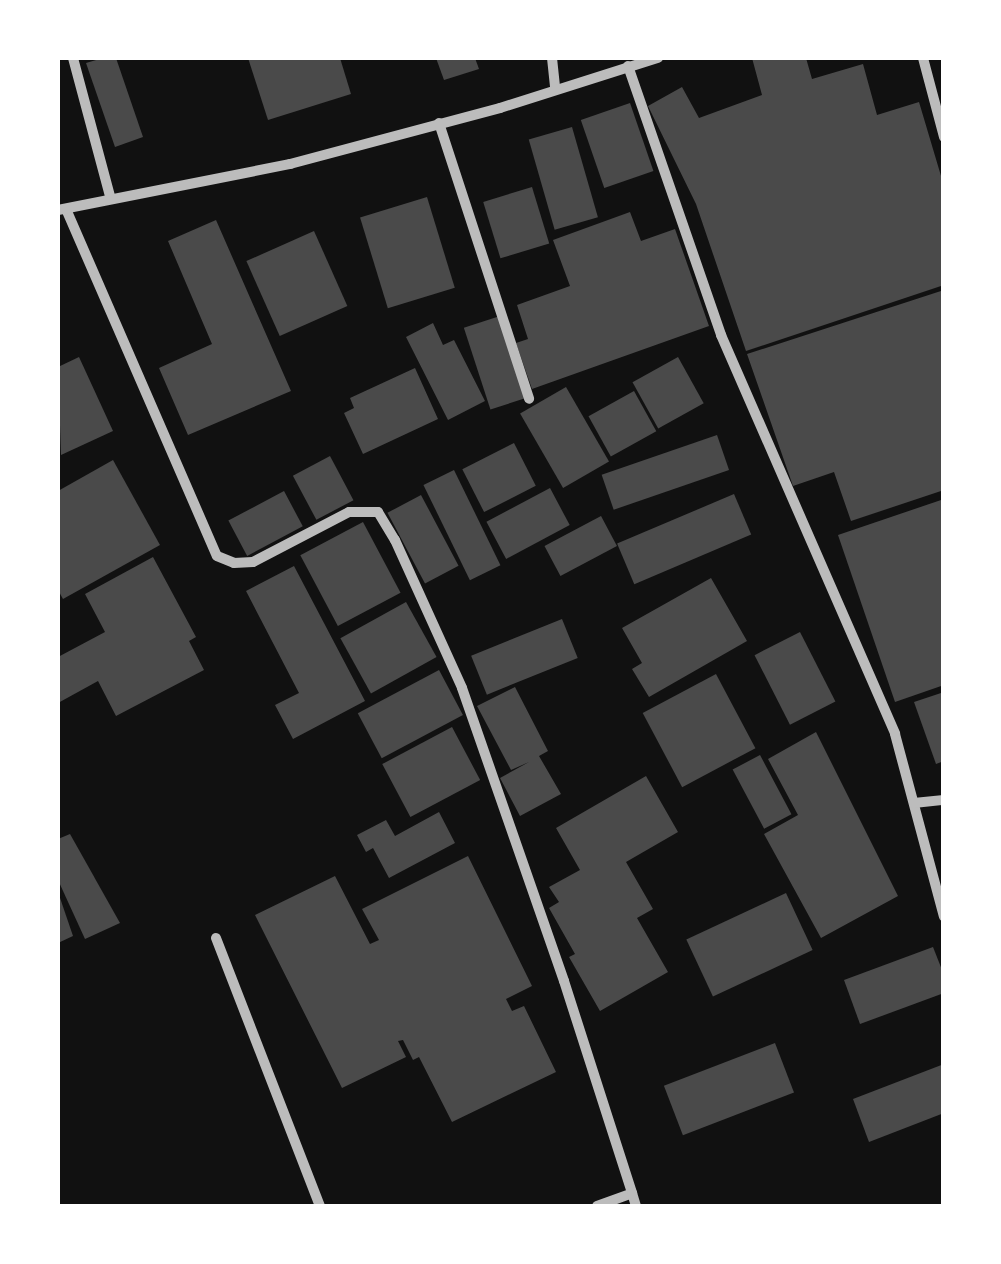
<!DOCTYPE html>
<style>
body{margin:0}
#map{position:relative;width:1001px;height:1264px;overflow:hidden;background:#111;font-family:Lato,sans-serif}
div>[style]{position:absolute}
[style*='--x']{left:calc(var(--x)*1px);top:calc(var(--y)*1px);width:calc(var(--w)*1px);rotate:calc(var(--a)*1deg)}
.building>*{inset:0;background:#4a4a4a;transform-origin:0 0}
.minor>*{height:10px;margin:-5px;padding:0 5px;transform-origin:5px;border-radius:5px;background:#bcbcbc}
span{translate:-50% -50%;white-space:nowrap;text-align:center;line-height:1.15;-webkit-text-stroke:9px #fff;paint-order:stroke}
.frame{position:absolute;inset:0;border:60px solid #fff;pointer-events:none}
</style>
<div id="map">
<div class="building">
<div style="clip-path:polygon(103px 58px,116px 58px,143px 137px,115px 147px,86px 63px)"></div>
<div style="clip-path:polygon(248px 58px,340px 58px,351px 94px,268px 120px)"></div>
<div style="clip-path:polygon(436px 58px,475px 58px,479px 69px,444px 80px)"></div>
<div style="clip-path:polygon(752px 58px,806px 58px,812px 79px,863px 64px,877px 115px,919px 102px,944px 186px,944px 285px,746px 351px,696px 204px,648px 106px,682px 87px,699px 118px,762px 95px)"></div>
<div style="left:630px;top:103px;width:72px;height:52px;rotate:71deg"></div>
<div style="left:572px;top:127px;width:94px;height:45px;rotate:74deg"></div>
<div style="left:532px;top:187px;width:59px;height:51px;rotate:73deg"></div>
<div style="left:427px;top:197px;width:95px;height:70px;rotate:73deg"></div>
<div style="clip-path:polygon(630px 212px,641px 241px,675px 229px,709px 326px,532px 389px,516px 343px,528px 339px,517px 305px,570px 286px,553px 240px)"></div>
<div style="clip-path:polygon(216px 220px,291px 391px,188px 435px,159px 368px,212px 344px,168px 241px)"></div>
<div style="left:314px;top:231px;width:82px;height:74px;rotate:66deg"></div>
<div style="clip-path:polygon(944px 290px,944px 490px,851px 521px,834px 472px,793px 486px,747px 354px)"></div>
<div style="left:500px;top:316px;width:86px;height:38px;rotate:72deg"></div>
<div style="clip-path:polygon(433px 323px,443px 345px,454px 340px,485px 401px,448px 420px,406px 337px)"></div>
<div style="clip-path:polygon(79px 357px,113px 431px,61px 455px,58px 367px)"></div>
<div style="left:678px;top:357px;width:53px;height:52px;rotate:61deg"></div>
<div style="clip-path:polygon(415px 368px,438px 419px,363px 454px,344px 413px,354px 408px,350px 398px)"></div>
<div style="left:566px;top:387px;width:86px;height:53px;rotate:60deg"></div>
<div style="left:634px;top:391px;width:46px;height:52px;rotate:61deg"></div>
<div style="left:717px;top:435px;width:37px;height:122px;rotate:71deg"></div>
<div style="left:514px;top:443px;width:48px;height:58px;rotate:63deg"></div>
<div style="left:330px;top:456px;width:50px;height:42px;rotate:62deg"></div>
<div style="clip-path:polygon(113px 460px,160px 545px,63px 599px,58px 590px,58px 491px)"></div>
<div style="left:454px;top:470px;width:106px;height:34px;rotate:64deg"></div>
<div style="left:550px;top:488px;width:42px;height:72px;rotate:62deg"></div>
<div style="left:284px;top:491px;width:40px;height:63px;rotate:62deg"></div>
<div style="left:734px;top:494px;width:44px;height:127px;rotate:67deg"></div>
<div style="left:421px;top:495px;width:80px;height:38px;rotate:62deg"></div>
<div style="clip-path:polygon(944px 499px,944px 685px,895px 702px,838px 535px)"></div>
<div style="left:601px;top:516px;width:34px;height:64px;rotate:62deg"></div>
<div style="left:363px;top:522px;width:80px;height:71px;rotate:62deg"></div>
<div style="clip-path:polygon(153px 557px,196px 637px,189px 641px,204px 670px,116px 716px,98px 681px,58px 703px,58px 657px,105px 632px,85px 594px)"></div>
<div style="clip-path:polygon(294px 566px,365px 701px,293px 739px,275px 705px,299px 693px,246px 591px)"></div>
<div style="clip-path:polygon(711px 578px,747px 641px,649px 697px,632px 669px,642px 663px,622px 628px)"></div>
<div style="left:406px;top:602px;width:63px;height:75px;rotate:61deg"></div>
<div style="left:562px;top:619px;width:42px;height:98px;rotate:68deg"></div>
<div style="left:800px;top:632px;width:78px;height:51px;rotate:63deg"></div>
<div style="left:439px;top:670px;width:51px;height:92px;rotate:62deg"></div>
<div style="left:716px;top:674px;width:84px;height:83px;rotate:62deg"></div>
<div style="clip-path:polygon(515px 687px,548px 751px,539px 756px,561px 794px,520px 816px,500px 778px,529px 762px,511px 770px,477px 706px)"></div>
<div style="clip-path:polygon(944px 692px,944px 761px,936px 764px,914px 702px)"></div>
<div style="left:452px;top:727px;width:60px;height:79px;rotate:62deg"></div>
<div style="clip-path:polygon(816px 732px,898px 896px,821px 938px,764px 834px,798px 815px,768px 759px)"></div>
<div style="left:760px;top:755px;width:67px;height:31px;rotate:62deg"></div>
<div style="clip-path:polygon(646px 776px,678px 832px,626px 862px,653px 909px,637px 918px,668px 972px,600px 1011px,569px 957px,575px 954px,549px 908px,559px 902px,549px 887px,580px 870px,556px 828px)"></div>
<div style="clip-path:polygon(439px 812px,455px 843px,389px 878px,373px 848px,366px 852px,357px 835px,386px 820px,395px 836px)"></div>
<div style="clip-path:polygon(70px 834px,120px 923px,85px 939px,58px 880px,58px 839px)"></div>
<div style="clip-path:polygon(468px 856px,532px 986px,506px 999px,512px 1011px,524px 1006px,556px 1072px,452px 1122px,419px 1057px,413px 1060px,403px 1040px,398px 1041px,406px 1057px,342px 1088px,255px 915px,335px 876px,370px 944px,379px 940px,362px 909px)"></div>
<div style="clip-path:polygon(58px 892px,73px 936px,58px 943px)"></div>
<div style="left:786px;top:893px;width:63px;height:110px;rotate:65deg"></div>
<div style="clip-path:polygon(933px 947px,944px 975px,944px 993px,860px 1024px,844px 980px)"></div>
<div style="left:775px;top:1043px;width:53px;height:119px;rotate:69deg"></div>
<div style="clip-path:polygon(944px 1064px,944px 1113px,869px 1142px,853px 1099px)"></div>
</div>
<div class="minor">
<div style="--x:73;--y:58;--w:143;--a:75"></div>
<div style="--x:552;--y:58;--w:31;--a:84"></div>
<div style="--x:923;--y:58;--w:82;--a:75.1"></div>
<div style="--x:628;--y:66;--w:285;--a:70.9"></div>
<div style="--x:721;--y:335;--w:435;--a:66.4"></div>
<div style="--x:895;--y:734;--w:189;--a:75"></div>
<div style="--x:439;--y:123;--w:290;--a:71.9"></div>
<div style="--x:66;--y:209;--w:378;--a:66.5"></div>
<div style="--x:217;--y:556;--w:18;--a:22"></div>
<div style="--x:234;--y:563;--w:19;--a:-3"></div>
<div style="--x:253;--y:562;--w:108;--a:-27.5"></div>
<div style="--x:349;--y:512;--w:29;--a:0"></div>
<div style="--x:378;--y:512;--w:33;--a:59"></div>
<div style="--x:395;--y:540;--w:162;--a:65.6"></div>
<div style="--x:462;--y:688;--w:310;--a:70.8"></div>
<div style="--x:564;--y:981;--w:223;--a:72.2"></div>
<div style="--x:58;--y:210;--w:237;--a:-11.2"></div>
<div style="--x:290;--y:164;--w:217;--a:-14.9"></div>
<div style="--x:500;--y:108;--w:166;--a:-17.6"></div>
<div style="--x:914;--y:803;--w:30;--a:-6"></div>
<div style="--x:216;--y:938;--w:287;--a:68.8"></div>
<div style="--x:597;--y:1206;--w:37;--a:-20"></div>
<div style="--x:632;--y:1193;--w:14;--a:73"></div>
</div>
<div class="frame"></div>
</div>
